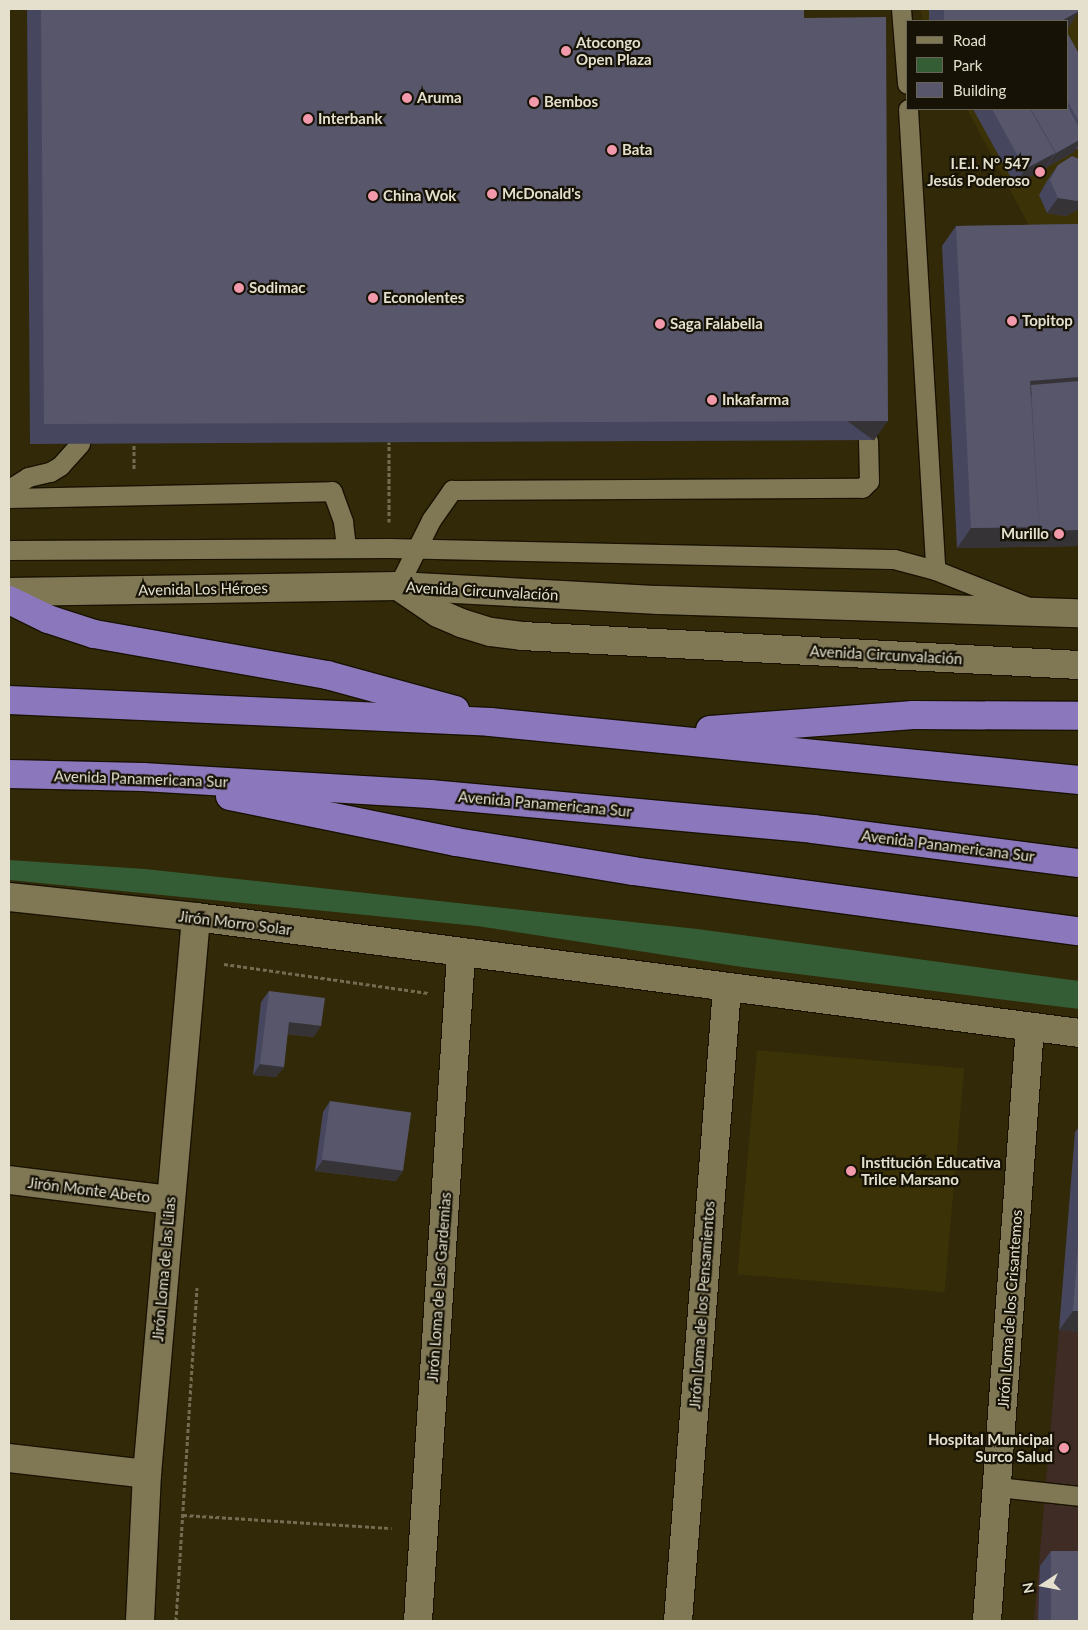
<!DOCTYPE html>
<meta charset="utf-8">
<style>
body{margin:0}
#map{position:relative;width:1088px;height:1630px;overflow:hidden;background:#312908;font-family:Lato,sans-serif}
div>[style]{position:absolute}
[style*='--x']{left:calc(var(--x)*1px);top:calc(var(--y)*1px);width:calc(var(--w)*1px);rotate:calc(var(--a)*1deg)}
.built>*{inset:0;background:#3b3207;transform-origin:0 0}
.medical>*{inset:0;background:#3e2c25}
.green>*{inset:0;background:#345d35}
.path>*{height:3px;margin-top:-1.5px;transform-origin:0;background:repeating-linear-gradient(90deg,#736c51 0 4px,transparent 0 6.5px)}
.roads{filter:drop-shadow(1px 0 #181200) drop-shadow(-1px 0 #181200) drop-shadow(0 1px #181200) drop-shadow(0 -1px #181200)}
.service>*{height:19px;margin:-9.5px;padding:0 9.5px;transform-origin:9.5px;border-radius:9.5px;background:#807755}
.minor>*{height:28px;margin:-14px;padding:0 14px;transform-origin:14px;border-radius:14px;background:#807755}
.tertiary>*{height:28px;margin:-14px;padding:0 14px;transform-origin:14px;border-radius:14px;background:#807755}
.motorway>*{height:28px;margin:-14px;padding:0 14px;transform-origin:14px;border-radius:14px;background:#8b78bc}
.wall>*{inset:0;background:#46465f}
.shaded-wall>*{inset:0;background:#363337;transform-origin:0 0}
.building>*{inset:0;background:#57566b;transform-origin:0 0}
.dots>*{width:14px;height:14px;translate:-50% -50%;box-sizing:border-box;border:2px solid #161206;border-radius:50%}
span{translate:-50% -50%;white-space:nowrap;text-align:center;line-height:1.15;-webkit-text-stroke:4.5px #161206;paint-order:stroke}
.poi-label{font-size:15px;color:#e4e0cd;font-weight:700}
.left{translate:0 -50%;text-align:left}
.right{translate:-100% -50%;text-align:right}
.street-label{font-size:15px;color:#e4e0cd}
.frame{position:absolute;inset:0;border:10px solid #e4e0cd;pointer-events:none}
.legend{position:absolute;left:906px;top:20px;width:162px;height:90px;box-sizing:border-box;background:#161206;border:1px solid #686456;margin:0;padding:6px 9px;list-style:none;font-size:15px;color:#e4e0cd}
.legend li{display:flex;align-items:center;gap:10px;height:25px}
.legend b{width:25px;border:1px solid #686456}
.north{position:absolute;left:1018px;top:1560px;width:50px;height:50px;-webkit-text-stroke:4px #161206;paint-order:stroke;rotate:259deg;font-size:14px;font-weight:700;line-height:20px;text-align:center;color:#e4e0cd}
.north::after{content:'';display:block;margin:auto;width:18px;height:22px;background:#e4e0cd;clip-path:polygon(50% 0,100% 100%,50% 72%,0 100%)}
</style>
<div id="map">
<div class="built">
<div style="clip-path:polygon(921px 9px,1079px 9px,1079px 57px,1067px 37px,1067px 21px,922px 21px)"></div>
<div style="clip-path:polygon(1079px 62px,1079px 236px,1034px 235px,967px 109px,1067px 109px)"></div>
<div style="left:757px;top:1050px;width:208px;height:225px;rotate:5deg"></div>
</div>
<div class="medical">
<div style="clip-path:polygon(1059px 1330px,1079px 1332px,1079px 1621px,1034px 1621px)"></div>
</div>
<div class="green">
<div style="clip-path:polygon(9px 860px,145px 869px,697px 929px,1079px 981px,1079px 1009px,742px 967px,477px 926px,9px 880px)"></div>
</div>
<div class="path">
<div style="--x:134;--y:469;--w:26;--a:-90"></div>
<div style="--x:389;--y:522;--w:80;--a:-90"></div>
<div style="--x:224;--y:964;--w:206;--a:8.1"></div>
<div style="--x:183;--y:1515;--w:209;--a:3.6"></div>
<div style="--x:176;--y:1621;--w:334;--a:-86.4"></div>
</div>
<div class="roads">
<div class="service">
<div style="--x:901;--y:9;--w:75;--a:85.4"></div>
<div style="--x:908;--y:109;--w:462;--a:86.6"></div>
<div style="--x:9;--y:489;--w:22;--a:-32"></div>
<div style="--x:28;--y:477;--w:23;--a:-13"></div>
<div style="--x:50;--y:472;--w:12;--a:-31"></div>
<div style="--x:60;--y:466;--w:30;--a:-48"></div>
<div style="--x:9;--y:498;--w:323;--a:-1.2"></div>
<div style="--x:332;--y:491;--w:33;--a:70"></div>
<div style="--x:343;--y:522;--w:26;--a:83"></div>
<div style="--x:9;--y:550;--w:380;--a:-0.3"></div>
<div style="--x:389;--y:548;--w:505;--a:1.25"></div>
<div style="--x:894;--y:559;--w:42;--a:15"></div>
<div style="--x:935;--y:570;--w:98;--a:21.6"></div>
<div style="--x:398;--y:586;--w:74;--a:-63.4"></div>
<div style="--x:431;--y:520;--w:37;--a:-55"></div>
<div style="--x:452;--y:490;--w:410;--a:-0.3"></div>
<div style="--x:862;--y:488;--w:10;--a:-45"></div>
<div style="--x:869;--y:481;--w:41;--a:-91.4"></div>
<div style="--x:998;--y:1487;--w:81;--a:6.3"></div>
</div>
<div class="minor">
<div style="--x:9;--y:1180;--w:162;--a:7.1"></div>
<div style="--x:9;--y:1458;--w:139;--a:6.6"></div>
<div style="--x:140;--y:1621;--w:147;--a:-87.3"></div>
<div style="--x:147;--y:1474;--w:559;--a:-84.97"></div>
<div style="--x:418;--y:1621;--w:668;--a:-86.31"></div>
<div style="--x:678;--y:1621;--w:635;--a:-85.57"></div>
<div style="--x:987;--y:1621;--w:596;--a:-85.86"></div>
</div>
<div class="tertiary">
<div style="--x:398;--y:586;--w:48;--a:34"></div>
<div style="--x:438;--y:613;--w:25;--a:23"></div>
<div style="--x:461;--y:623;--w:31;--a:17"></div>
<div style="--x:491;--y:632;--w:31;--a:7"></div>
<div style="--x:522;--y:636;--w:558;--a:2.98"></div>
<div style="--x:9;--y:592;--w:389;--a:-0.9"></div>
<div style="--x:398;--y:586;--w:261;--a:3.1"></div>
<div style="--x:659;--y:600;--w:420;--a:1.8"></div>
<div style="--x:9;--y:897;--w:188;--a:6.1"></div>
<div style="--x:196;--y:917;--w:891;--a:7.48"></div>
</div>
<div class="motorway">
<div style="--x:9;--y:600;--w:43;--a:26"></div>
<div style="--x:48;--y:619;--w:48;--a:18.1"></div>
<div style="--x:94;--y:634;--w:237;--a:10"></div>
<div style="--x:327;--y:675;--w:133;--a:15.3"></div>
<div style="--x:9;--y:700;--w:482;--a:2.6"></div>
<div style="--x:490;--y:722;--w:592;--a:5.62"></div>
<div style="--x:710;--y:730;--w:204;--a:-4.2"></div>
<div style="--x:913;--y:715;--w:166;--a:0.3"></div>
<div style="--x:9;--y:774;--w:134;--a:1.3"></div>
<div style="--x:143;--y:777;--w:288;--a:3.4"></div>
<div style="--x:430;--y:794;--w:385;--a:5.2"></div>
<div style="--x:813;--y:829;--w:268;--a:7.3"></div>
<div style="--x:230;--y:796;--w:231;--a:11.5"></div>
<div style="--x:456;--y:842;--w:179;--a:9.3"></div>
<div style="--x:633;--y:871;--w:450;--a:7.7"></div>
</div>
</div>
<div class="wall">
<div style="clip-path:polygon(27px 9px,804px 9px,804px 18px,874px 440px,30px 444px)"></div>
<div style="clip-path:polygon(929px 9px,1077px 9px,1079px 11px,1067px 29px,1067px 21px,929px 21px)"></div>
<div style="clip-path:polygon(1067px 35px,1079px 54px,1079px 148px,1075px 150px,1074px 152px,1015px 185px,973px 109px,1067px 109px)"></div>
<div style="clip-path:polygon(1079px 159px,1079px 209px,1066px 216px,1047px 213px,1039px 195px,1047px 181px,1058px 165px)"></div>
<div style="clip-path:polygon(1079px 224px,1079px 546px,957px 548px,942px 246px,956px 226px)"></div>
<div style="clip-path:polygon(269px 991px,314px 1037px,287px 1034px,284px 1067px,276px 1077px,253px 1075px,261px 1002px)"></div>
<div style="clip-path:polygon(330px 1101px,396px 1181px,315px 1171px,323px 1112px)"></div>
<div style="clip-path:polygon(1079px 1127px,1079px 1332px,1059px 1330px,1075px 1132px)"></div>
<div style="clip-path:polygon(1051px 1551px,1079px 1621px,1038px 1621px,1040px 1566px)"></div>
</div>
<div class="shaded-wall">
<div style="clip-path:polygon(1079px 11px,1067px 29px,1067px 21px,1061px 21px)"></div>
<div style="clip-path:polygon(1079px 140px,1079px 144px,1074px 152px,1045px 168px,1056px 153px)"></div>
<div style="clip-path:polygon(1055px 153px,1044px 169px,1015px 185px,1025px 169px)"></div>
<div style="clip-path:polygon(1058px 198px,1079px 199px,1079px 209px,1066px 216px,1047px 213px)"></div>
<div style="left:1079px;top:377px;width:19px;height:49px;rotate:90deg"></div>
<div style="left:888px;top:421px;width:24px;height:844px;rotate:126deg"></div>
<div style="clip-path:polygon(1039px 527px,1079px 530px,1079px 546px,957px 548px,971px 528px)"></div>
<div style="clip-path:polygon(289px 1022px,321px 1026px,314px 1037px,281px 1033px)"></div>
<div style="clip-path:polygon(260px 1064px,284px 1067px,276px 1077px,253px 1075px)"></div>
<div style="clip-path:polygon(323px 1160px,404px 1170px,396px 1181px,315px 1171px)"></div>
<div style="clip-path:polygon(1073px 1311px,1079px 1311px,1079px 1332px,1059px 1330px)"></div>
</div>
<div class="building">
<div style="clip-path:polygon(41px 9px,804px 9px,804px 18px,886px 17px,888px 421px,44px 424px)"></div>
<div style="clip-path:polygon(944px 9px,1077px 9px,1079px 11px,1061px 21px,944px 21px)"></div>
<div style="clip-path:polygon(1068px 34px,1079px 54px,1079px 122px,1067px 100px,1067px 35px)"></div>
<div style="clip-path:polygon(1067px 105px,1079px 128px,1079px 140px,1056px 153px,1031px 109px,1067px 109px)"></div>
<div style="clip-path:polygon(992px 109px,1030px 109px,1055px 153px,1025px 169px)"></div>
<div style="clip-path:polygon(1072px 156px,1079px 159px,1079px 199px,1077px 201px,1058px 198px,1050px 180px,1058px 165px)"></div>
<div style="clip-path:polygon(1079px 224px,1079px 377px,1030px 381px,1039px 527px,971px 528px,956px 226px)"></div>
<div style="clip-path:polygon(1079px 381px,1079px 530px,1036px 531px,1039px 527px,1031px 385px)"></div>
<div style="clip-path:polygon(269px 991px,325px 998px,321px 1026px,289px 1022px,284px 1067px,260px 1064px)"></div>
<div style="left:330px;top:1101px;width:82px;height:59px;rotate:8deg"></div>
<div style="clip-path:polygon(1079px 1232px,1079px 1311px,1073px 1311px)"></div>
<div style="left:1051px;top:1551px;width:28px;height:70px"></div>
</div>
<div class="dots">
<div style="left:566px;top:51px;background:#f29aac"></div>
<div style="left:407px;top:98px;background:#f29aac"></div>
<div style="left:534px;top:102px;background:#f29aac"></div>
<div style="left:308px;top:119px;background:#f29aac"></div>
<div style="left:612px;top:150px;background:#f29aac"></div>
<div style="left:1040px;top:172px;background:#f29aac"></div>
<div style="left:492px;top:194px;background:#f29aac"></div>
<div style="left:373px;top:196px;background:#f29aac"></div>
<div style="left:239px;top:288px;background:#f29aac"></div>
<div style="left:373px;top:298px;background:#f29aac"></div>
<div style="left:1012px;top:321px;background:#f29aac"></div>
<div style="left:660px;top:324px;background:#f29aac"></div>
<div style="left:712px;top:400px;background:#f29aac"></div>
<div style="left:1059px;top:534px;background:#f29aac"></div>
<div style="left:851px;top:1171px;background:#f29aac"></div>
<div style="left:1064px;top:1448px;background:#f29aac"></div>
</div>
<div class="poi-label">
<span class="left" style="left:576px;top:51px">Atocongo<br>Open Plaza</span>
<span class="left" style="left:417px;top:98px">Aruma</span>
<span class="left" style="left:544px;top:102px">Bembos</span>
<span class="left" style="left:318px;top:119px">Interbank</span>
<span class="left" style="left:622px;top:150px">Bata</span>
<span class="right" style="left:1030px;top:172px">I.E.I. N° 547<br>Jesús Poderoso</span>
<span class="left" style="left:502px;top:194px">McDonald's</span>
<span class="left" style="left:383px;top:196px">China Wok</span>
<span class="left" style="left:249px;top:288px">Sodimac</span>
<span class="left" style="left:383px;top:298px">Econolentes</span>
<span class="left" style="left:1022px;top:321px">Topitop</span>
<span class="left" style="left:670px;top:324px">Saga Falabella</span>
<span class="left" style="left:722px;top:400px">Inkafarma</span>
<span class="right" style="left:1049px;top:534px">Murillo</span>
<span class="left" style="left:861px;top:1171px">Institución Educativa<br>Trilce Marsano</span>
<span class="right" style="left:1053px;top:1448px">Hospital Municipal<br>Surco Salud</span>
</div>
<div class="street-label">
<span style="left:203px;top:589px;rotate:-1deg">Avenida Los Héroes</span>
<span style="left:482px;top:591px;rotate:3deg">Avenida Circunvalación</span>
<span style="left:886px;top:655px;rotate:3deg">Avenida Circunvalación</span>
<span style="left:141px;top:779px;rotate:2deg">Avenida Panamericana Sur</span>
<span style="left:545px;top:804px;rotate:5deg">Avenida Panamericana Sur</span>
<span style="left:948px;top:846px;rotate:7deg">Avenida Panamericana Sur</span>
<span style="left:235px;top:923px;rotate:7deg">Jirón Morro Solar</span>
<span style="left:89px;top:1190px;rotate:7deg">Jirón Monte Abeto</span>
<span style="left:164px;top:1269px;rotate:-85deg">Jirón Loma de las Lilas</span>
<span style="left:439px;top:1287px;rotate:-86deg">Jirón Loma de Las Gardemias</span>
<span style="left:702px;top:1305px;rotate:-86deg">Jirón Loma de los Pensamientos</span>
<span style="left:1010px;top:1309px;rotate:-86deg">Jirón Loma de los Crisantemos</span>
</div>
<div class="frame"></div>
<ul class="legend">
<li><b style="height:6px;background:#807755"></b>Road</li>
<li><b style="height:14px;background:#345d35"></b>Park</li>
<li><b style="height:14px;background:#57566b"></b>Building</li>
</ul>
<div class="north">N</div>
</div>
